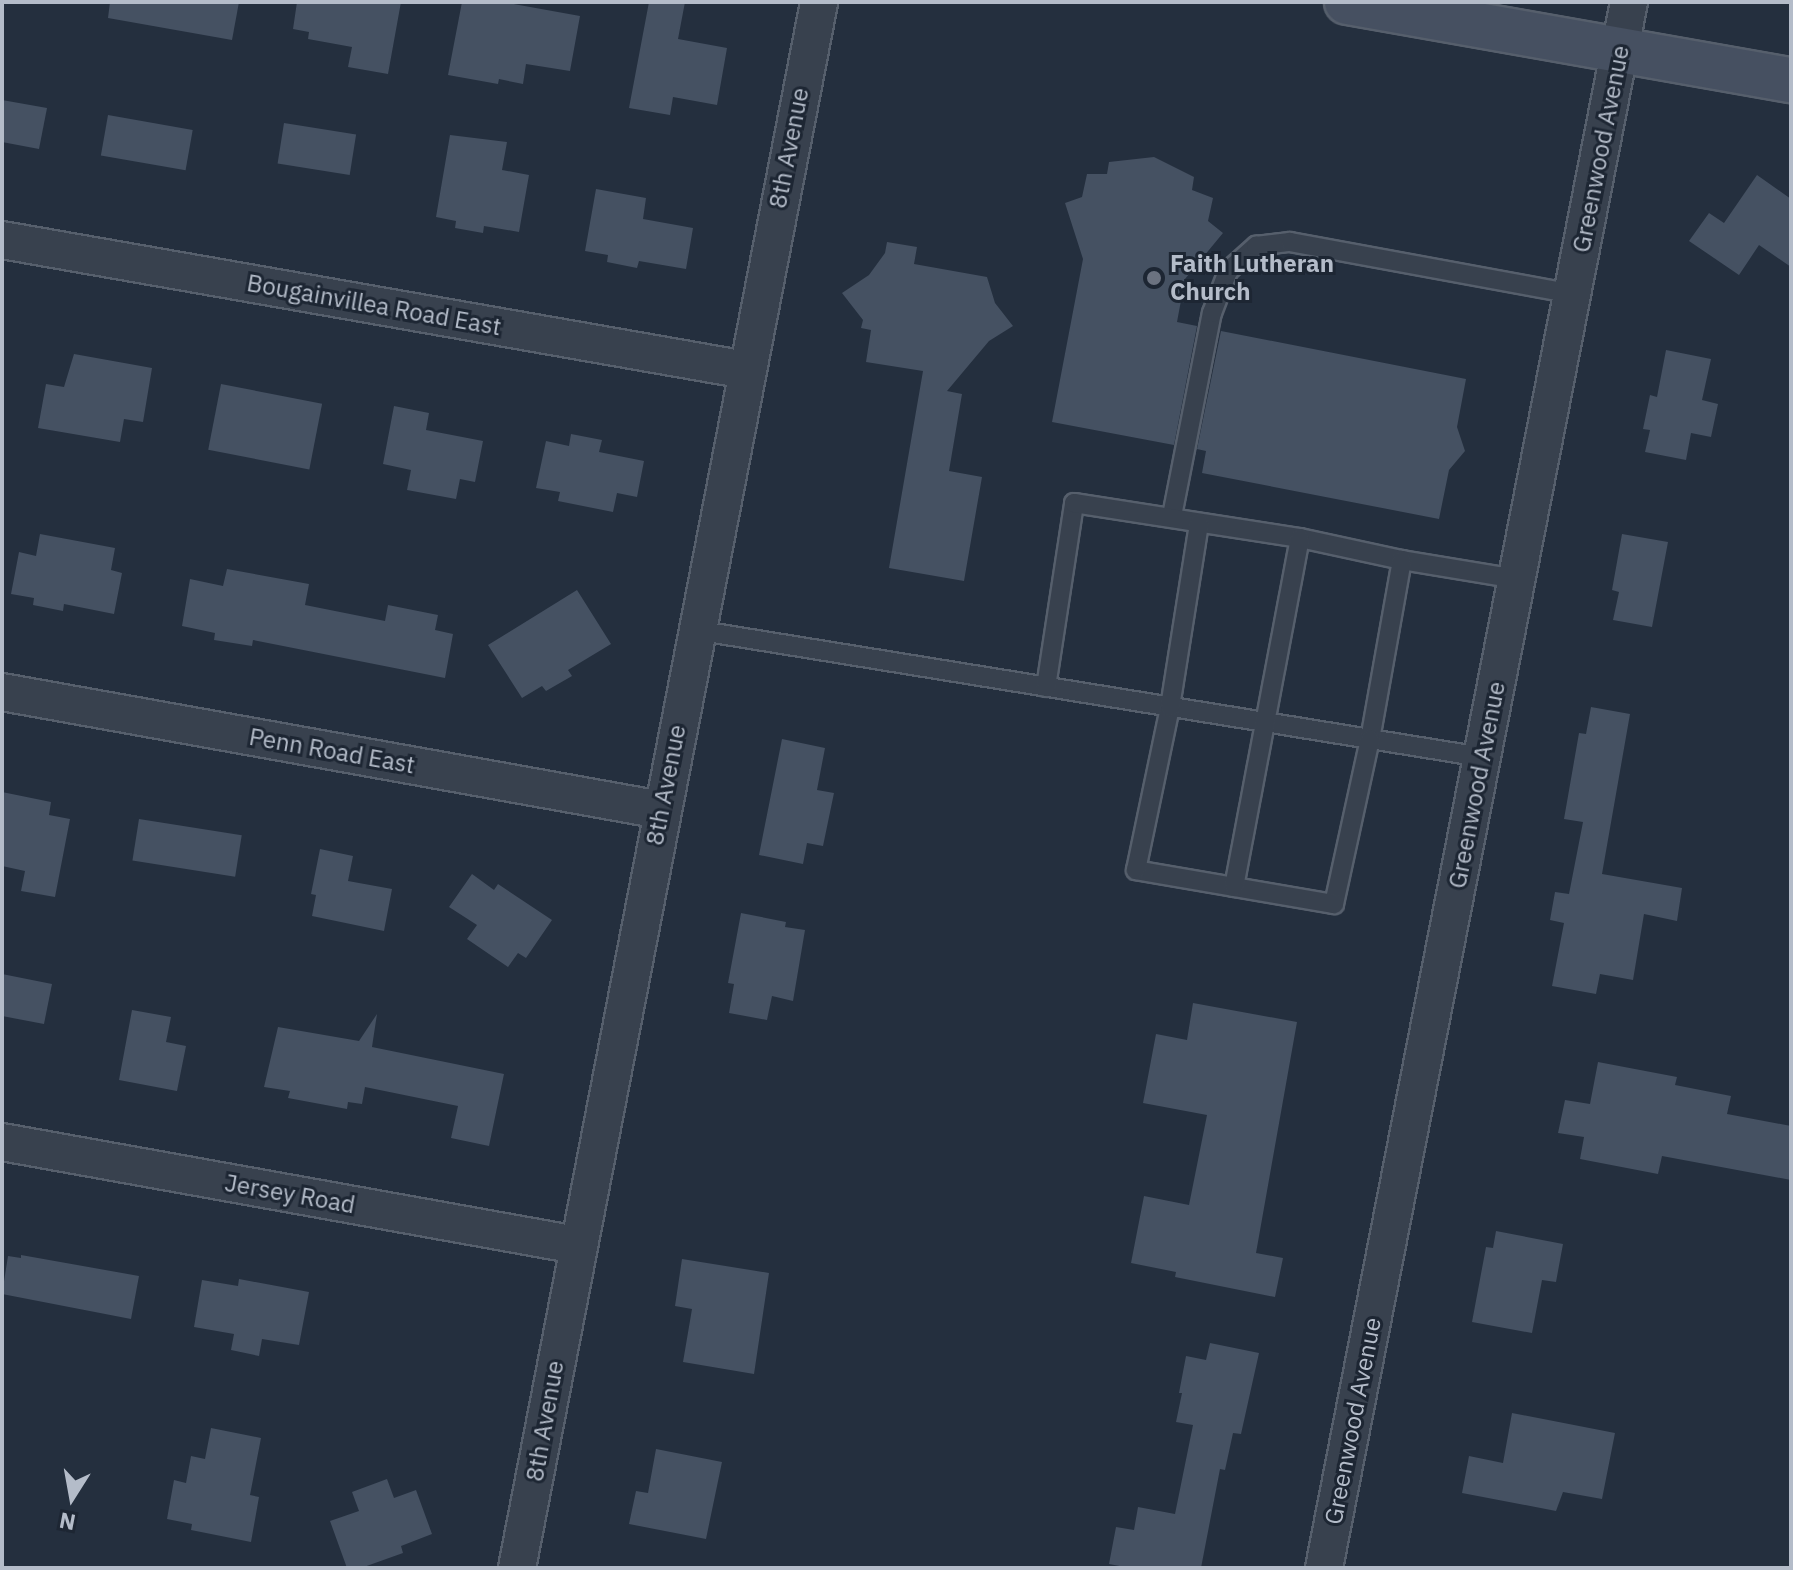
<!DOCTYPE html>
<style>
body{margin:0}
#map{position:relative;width:1793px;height:1570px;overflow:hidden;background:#242f3e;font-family:"IBM Plex Sans",sans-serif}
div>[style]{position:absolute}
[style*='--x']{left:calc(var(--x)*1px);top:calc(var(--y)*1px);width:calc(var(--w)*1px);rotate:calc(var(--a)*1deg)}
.building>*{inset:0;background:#455162;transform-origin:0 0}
.roads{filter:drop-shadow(2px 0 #565f6c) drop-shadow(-2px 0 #565f6c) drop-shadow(0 2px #565f6c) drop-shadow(0 -2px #565f6c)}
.lane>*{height:18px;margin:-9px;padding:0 9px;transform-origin:9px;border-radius:9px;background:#38414e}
.street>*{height:36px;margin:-18px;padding:0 18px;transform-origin:18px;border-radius:18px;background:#38414e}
.secondary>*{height:44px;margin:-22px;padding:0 22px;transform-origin:22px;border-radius:22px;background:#465061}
.dots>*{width:22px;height:22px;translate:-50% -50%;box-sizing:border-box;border:4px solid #1d2633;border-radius:50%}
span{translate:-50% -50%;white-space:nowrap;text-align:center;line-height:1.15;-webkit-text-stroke:6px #1d2633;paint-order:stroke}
.street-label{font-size:24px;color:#b4bcc9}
.poi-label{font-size:24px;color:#b4bcc9;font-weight:700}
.left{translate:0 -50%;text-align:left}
.frame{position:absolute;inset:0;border:4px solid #b4bcc9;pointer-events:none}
.north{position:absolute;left:32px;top:1458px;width:80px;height:80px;-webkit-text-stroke:6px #1d2633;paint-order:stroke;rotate:191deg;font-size:22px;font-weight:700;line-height:32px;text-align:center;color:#b4bcc9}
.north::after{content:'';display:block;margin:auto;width:28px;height:36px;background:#b4bcc9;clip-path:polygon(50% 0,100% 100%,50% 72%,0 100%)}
</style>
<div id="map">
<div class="building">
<div style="clip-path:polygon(110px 2px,239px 2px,232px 40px,108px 18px)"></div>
<div style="clip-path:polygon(297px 2px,401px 2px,388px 74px,348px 67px,352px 47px,308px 39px,309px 32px,293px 29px)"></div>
<div style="clip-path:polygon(462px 2px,503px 2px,580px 16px,570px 71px,526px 64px,523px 84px,499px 79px,498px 84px,448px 75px)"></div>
<div style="clip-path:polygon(649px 2px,685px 2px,678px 39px,727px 48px,717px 105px,673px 97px,670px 115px,629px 108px)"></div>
<div style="clip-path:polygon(2px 100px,47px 108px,39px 149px,2px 142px)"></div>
<div style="left:108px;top:115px;width:86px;height:41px;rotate:10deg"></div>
<div style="left:284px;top:123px;width:73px;height:41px;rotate:9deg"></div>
<div style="clip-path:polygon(450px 135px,507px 142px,502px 170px,529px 175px,519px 232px,484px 226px,483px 233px,455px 228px,456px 221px,436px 217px)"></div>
<div style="clip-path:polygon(1154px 157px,1194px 177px,1192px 190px,1213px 198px,1208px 221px,1223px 233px,1185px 279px,1177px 322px,1197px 326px,1174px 445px,1052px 422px,1083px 259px,1065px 203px,1082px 197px,1087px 174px,1107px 174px,1109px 162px)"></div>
<div style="clip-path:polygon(1757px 175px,1791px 199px,1791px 267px,1759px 245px,1739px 275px,1689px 241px,1709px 213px,1724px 223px)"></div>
<div style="clip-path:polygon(596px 189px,646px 198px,643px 219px,693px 228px,686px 269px,639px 261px,637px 268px,607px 262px,608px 255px,585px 251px)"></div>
<div style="clip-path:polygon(887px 242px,917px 247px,914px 264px,987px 277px,995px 303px,1013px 326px,989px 341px,947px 391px,962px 394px,949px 471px,982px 477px,964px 581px,889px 568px,923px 371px,866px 362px,871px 330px,861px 328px,863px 320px,842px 293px,869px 275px,885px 253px)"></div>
<div style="clip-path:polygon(1221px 331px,1466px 379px,1457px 427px,1465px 451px,1449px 470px,1439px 519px,1202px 473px,1206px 451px,1197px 449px)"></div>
<div style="clip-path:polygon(1666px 350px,1711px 359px,1702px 400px,1718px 404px,1711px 437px,1691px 433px,1686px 460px,1645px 452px,1650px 430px,1643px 429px,1650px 395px,1657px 397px)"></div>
<div style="clip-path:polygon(74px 354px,152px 368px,143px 422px,124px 419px,120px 442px,38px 428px,46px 384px,64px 387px)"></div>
<div style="left:221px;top:384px;width:103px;height:67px;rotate:11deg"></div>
<div style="clip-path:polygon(394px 406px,429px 413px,426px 430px,483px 441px,475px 482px,460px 479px,456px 499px,407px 490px,411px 470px,383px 464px)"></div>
<div style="clip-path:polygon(571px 434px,602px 440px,599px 452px,644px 461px,637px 497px,617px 493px,613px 512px,558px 501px,560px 492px,536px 488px,546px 441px,569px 446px)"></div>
<div style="clip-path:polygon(40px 534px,115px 548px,111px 570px,122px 573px,114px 614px,64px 604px,63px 611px,33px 605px,34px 598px,11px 594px,19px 552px,36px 556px)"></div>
<div style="clip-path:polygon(1622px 534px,1668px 542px,1652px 627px,1613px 620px,1619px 592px,1612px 590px)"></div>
<div style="clip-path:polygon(227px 569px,309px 584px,305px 605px,385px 621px,388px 605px,438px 615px,435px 630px,453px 634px,445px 678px,253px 640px,252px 646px,214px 640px,215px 633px,182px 626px,190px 579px,223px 586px)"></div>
<div style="clip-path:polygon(577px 590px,611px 644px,568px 670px,572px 676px,546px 691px,542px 686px,522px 698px,488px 645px)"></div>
<div style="clip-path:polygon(1591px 707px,1630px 714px,1602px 874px,1682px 888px,1677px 921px,1644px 914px,1633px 980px,1600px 974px,1596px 994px,1552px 986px,1564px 923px,1550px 920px,1555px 892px,1569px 894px,1583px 822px,1564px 819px,1579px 733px,1586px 734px)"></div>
<div style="clip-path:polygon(782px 739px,825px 748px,817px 790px,834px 793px,823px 846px,807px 843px,803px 864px,759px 855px)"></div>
<div style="clip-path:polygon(2px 792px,51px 802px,49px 815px,70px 819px,55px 897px,21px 891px,25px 871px,2px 866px)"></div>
<div style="left:139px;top:819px;width:104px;height:42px;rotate:9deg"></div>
<div style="clip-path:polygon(320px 849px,353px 856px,348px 881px,392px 889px,384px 931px,312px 916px,316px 895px,311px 894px)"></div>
<div style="clip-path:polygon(472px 874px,494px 890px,498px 884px,552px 920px,526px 958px,518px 953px,508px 967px,467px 939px,477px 925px,449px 907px)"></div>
<div style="clip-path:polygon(741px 913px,786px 922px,785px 927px,805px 930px,793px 1001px,772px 996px,767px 1020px,729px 1013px,734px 984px,728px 983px)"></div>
<div style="clip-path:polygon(2px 974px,52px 984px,44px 1024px,2px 1016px)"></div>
<div style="clip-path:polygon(1193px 1003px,1297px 1022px,1256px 1253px,1283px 1258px,1275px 1297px,1175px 1277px,1176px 1272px,1131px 1263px,1144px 1196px,1189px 1205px,1207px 1115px,1143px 1103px,1156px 1034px,1187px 1040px)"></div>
<div style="clip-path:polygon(132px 1010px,171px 1017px,166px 1042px,186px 1046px,177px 1091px,119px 1080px)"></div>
<div style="clip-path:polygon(377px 1014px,372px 1047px,504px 1074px,489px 1146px,451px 1138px,458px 1106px,365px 1087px,362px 1104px,348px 1102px,347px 1109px,288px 1098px,290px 1091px,264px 1087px,278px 1027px,359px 1041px)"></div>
<div style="clip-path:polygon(1598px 1062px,1677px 1077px,1675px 1085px,1731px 1096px,1727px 1114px,1791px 1126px,1791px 1180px,1662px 1156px,1658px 1174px,1580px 1159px,1584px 1137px,1558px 1133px,1565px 1100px,1590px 1104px)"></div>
<div style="clip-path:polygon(1496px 1231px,1563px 1244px,1556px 1282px,1542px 1280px,1532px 1333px,1472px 1322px,1486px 1247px,1493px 1248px)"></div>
<div style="clip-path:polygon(21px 1255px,139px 1276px,131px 1319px,2px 1294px,8px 1256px,21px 1258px)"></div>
<div style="clip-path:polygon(682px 1259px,769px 1273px,754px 1374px,683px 1362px,692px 1309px,675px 1306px)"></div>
<div style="clip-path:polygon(239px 1279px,309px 1292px,299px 1345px,262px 1339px,259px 1356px,231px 1350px,234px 1334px,194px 1327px,202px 1280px,238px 1286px)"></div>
<div style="clip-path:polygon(1210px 1343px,1259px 1353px,1241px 1434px,1233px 1433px,1225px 1470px,1220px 1469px,1201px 1568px,1130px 1568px,1109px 1564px,1116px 1527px,1134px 1530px,1138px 1507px,1175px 1514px,1193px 1425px,1176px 1422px,1182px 1393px,1179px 1393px,1186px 1356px,1206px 1360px)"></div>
<div style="clip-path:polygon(1512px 1413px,1615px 1433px,1602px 1499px,1563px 1492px,1556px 1511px,1462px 1493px,1469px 1456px,1503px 1463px)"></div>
<div style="clip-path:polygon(211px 1428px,261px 1438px,250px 1495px,259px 1497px,251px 1542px,191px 1530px,192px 1524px,167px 1519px,174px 1480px,186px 1483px,191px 1456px,205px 1459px)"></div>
<div style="clip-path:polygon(656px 1449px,722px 1462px,706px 1539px,629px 1524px,636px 1491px,648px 1493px)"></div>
<div style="clip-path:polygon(387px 1479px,394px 1498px,416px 1490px,432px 1534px,401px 1546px,403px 1553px,361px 1568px,347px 1568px,330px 1521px,359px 1511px,352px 1492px)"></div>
</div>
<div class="roads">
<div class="lane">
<div style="--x:1172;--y:516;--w:207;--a:-78.9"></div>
<div style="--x:1212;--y:313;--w:45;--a:-69.1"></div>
<div style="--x:1228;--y:271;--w:38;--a:-42"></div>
<div style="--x:1256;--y:246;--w:34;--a:-7"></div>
<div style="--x:1290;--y:242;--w:288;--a:10.4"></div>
<div style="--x:1402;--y:560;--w:117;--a:9.4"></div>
<div style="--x:695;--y:630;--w:797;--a:9.17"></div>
<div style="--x:1046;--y:687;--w:186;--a:-81.3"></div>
<div style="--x:1074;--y:503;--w:229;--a:8.8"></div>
<div style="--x:1300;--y:538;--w:104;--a:12.2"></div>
<div style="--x:1402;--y:560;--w:182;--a:100.1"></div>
<div style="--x:1370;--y:739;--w:169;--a:102.3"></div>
<div style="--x:1334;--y:904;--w:201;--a:-170.3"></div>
<div style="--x:1136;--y:870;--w:167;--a:-78.2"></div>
<div style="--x:1170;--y:707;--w:186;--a:-81"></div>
<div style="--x:1234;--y:887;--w:355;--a:-79.3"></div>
</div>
<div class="street">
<div style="--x:2;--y:240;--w:755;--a:9.91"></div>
<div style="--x:2;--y:692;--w:669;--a:10.15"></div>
<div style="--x:2;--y:1142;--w:584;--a:10.16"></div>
<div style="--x:517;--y:1568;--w:1595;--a:-79.08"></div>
<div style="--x:1324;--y:1568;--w:1595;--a:-78.98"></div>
</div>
<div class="secondary">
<div style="--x:1347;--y:2;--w:451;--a:10"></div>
</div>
</div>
<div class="dots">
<div style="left:1154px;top:278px;background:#6b7280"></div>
</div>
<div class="street-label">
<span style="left:789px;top:148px;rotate:-79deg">8th Avenue</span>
<span style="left:1601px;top:149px;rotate:-79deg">Greenwood Avenue</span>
<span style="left:374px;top:305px;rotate:10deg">Bougainvillea Road East</span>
<span style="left:332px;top:751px;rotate:10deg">Penn Road East</span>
<span style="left:666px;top:785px;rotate:-79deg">8th Avenue</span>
<span style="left:1477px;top:785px;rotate:-79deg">Greenwood Avenue</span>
<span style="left:290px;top:1194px;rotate:10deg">Jersey Road</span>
<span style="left:545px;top:1421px;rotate:-80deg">8th Avenue</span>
<span style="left:1353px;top:1421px;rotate:-79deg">Greenwood Avenue</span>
</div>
<div class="poi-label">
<span class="left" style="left:1170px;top:278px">Faith Lutheran<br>Church</span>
</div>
<div class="frame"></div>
<div class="north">N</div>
</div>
